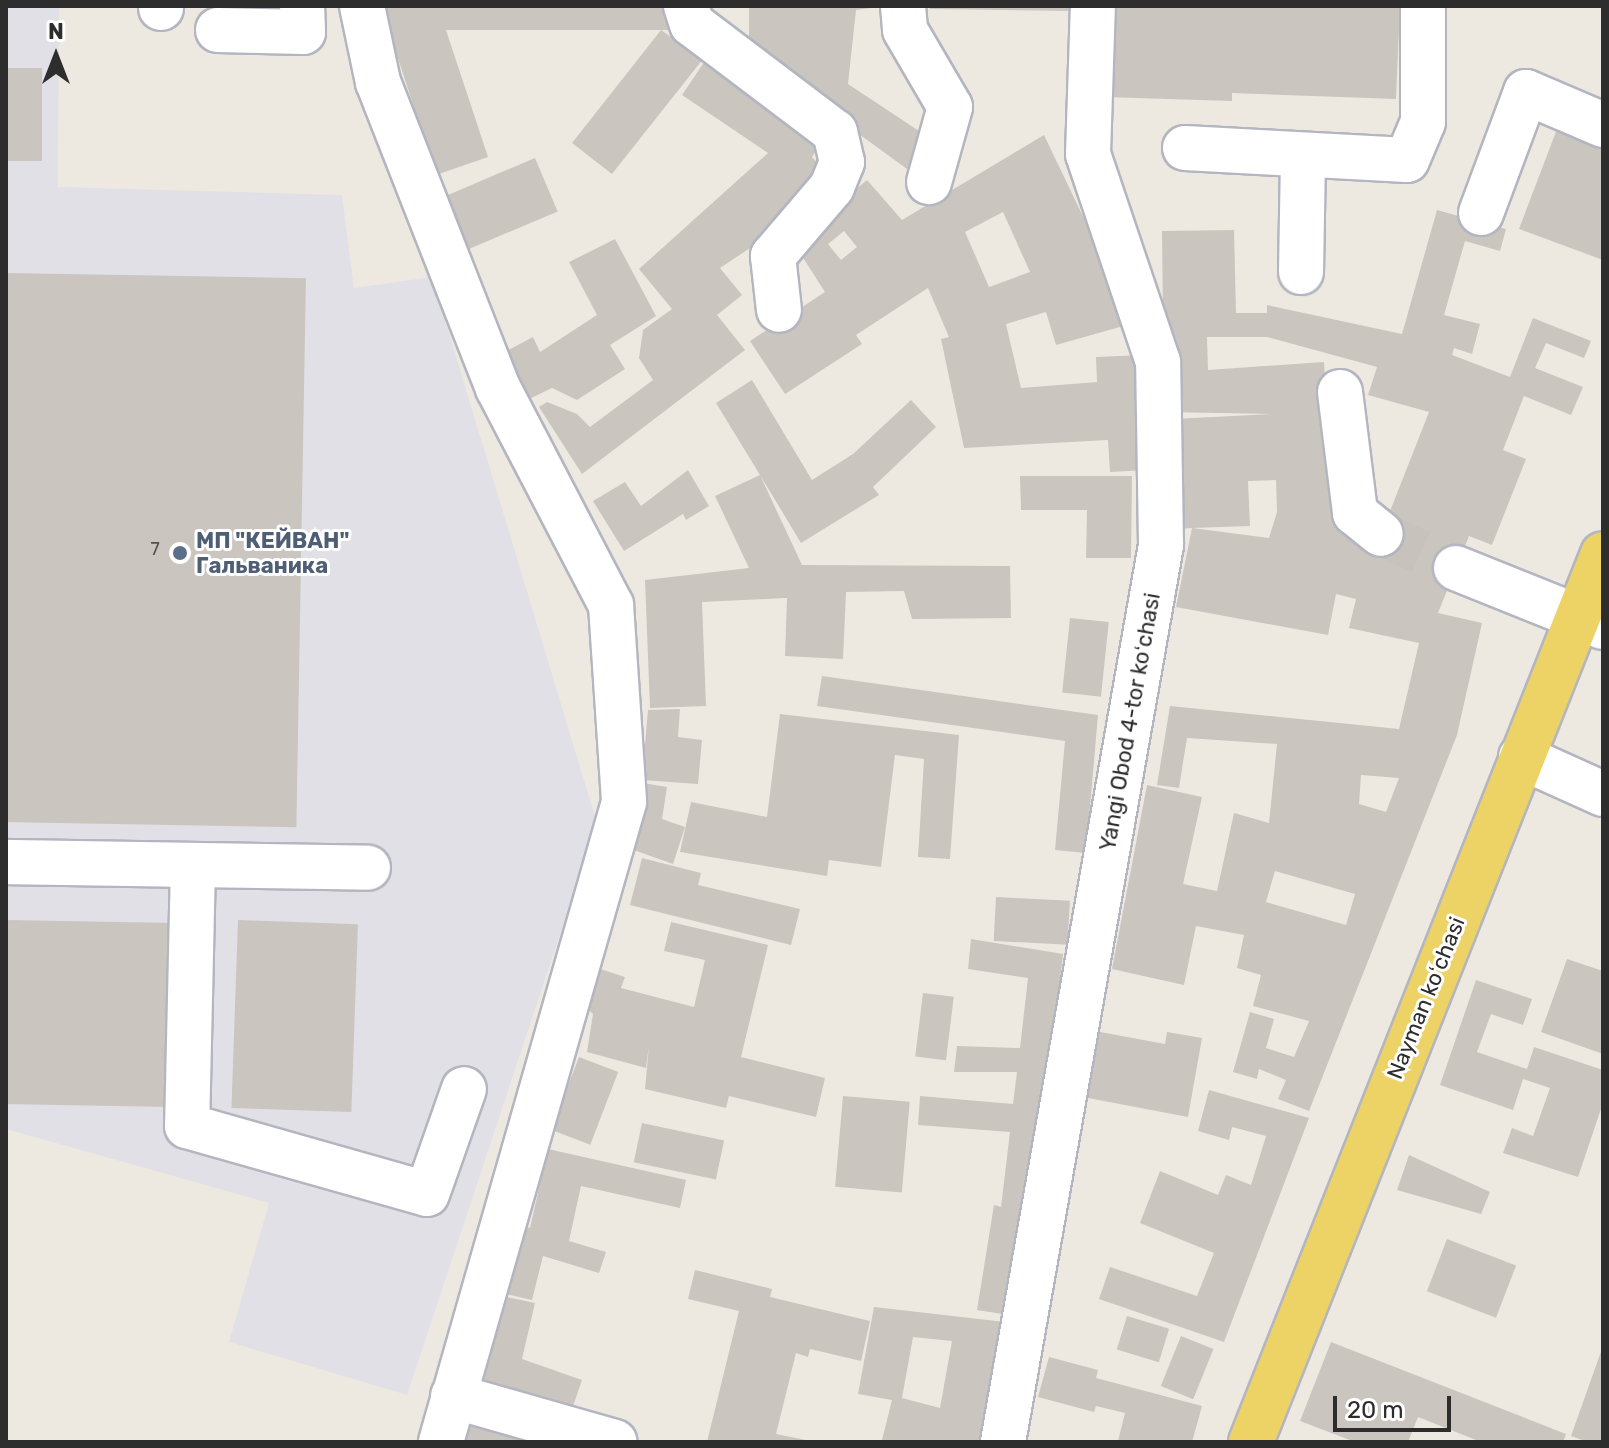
<!DOCTYPE html>
<meta charset="utf-8">
<style>
body{margin:0}
#map{position:relative;width:1609px;height:1448px;overflow:hidden;background:#eee9e0;font-family:Rubik,sans-serif}
div>[style]{position:absolute}
[style*='--x']{left:calc(var(--x)*1px);top:calc(var(--y)*1px);width:calc(var(--w)*1px);rotate:calc(var(--a)*1deg)}
.industrial>*{inset:0;background:#e2e0e7}
.building>*{inset:0;background:#cac5bf;transform-origin:0 0}
.minor-tunnel>*{height:44px;margin-top:-22px;transform-origin:0;background:repeating-linear-gradient(90deg,#c7c3bc 0 44px,transparent 0 66px)}
.roads{filter:drop-shadow(2px 0 #b3b6c0) drop-shadow(-2px 0 #b3b6c0) drop-shadow(0 2px #b3b6c0) drop-shadow(0 -2px #b3b6c0)}
.minor>*{height:44px;margin:-22px;padding:0 22px;transform-origin:22px;border-radius:22px;background:#fff}
.major>*{height:44px;margin:-22px;padding:0 22px;transform-origin:22px;border-radius:22px;background:#edd366}
.dots>*{width:22px;height:22px;translate:-50% -50%;box-sizing:border-box;border:4px solid #fff;border-radius:50%}
span{translate:-50% -50%;white-space:nowrap;text-align:center;line-height:1.15;-webkit-text-stroke:6px #fff;paint-order:stroke}
.number-label{font-size:18px;color:#545352}
.number-label span{-webkit-text-stroke-width:0}
.service-label{font-size:22px;color:#4e5e75;font-weight:700}
.left{translate:0 -50%;text-align:left}
.street-label{font-size:22px;color:#2d2d2d}
.frame{position:absolute;inset:0;border:8px solid #2d2d2d;pointer-events:none}
.north{position:absolute;left:16px;top:16px;width:80px;height:80px;-webkit-text-stroke:6px #fff;paint-order:stroke;rotate:0deg;font-size:22px;font-weight:700;line-height:32px;text-align:center;color:#2d2d2d}
.north::after{content:'';display:block;margin:auto;width:28px;height:36px;background:#2d2d2d;clip-path:polygon(50% 0,100% 100%,50% 72%,0 100%)}
.scale{position:absolute;left:1333px;top:1396px;width:118px;height:36px;box-sizing:border-box;border:4px solid #2d2d2d;border-top:0;padding-left:10px;font-size:24px;line-height:28px;white-space:nowrap;color:#2d2d2d;-webkit-text-stroke:6px #fff;paint-order:stroke}
</style>
<div id="map">
<div class="industrial">
<div style="clip-path:polygon(6px 6px,59px 6px,58px 187px,342px 195px,354px 288px,432px 277px,597px 823px,407px 1395px,229px 1342px,269px 1203px,6px 1129px)"></div>
</div>
<div class="building">
<div style="clip-path:polygon(381px 6px,669px 6px,669px 30px,661px 30px,703px 59px,612px 174px,572px 143px,661px 30px,446px 30px,488px 157px,436px 175px)"></div>
<div style="clip-path:polygon(749px 6px,887px 6px,856px 10px,848px 84px,928px 137px,907px 169px,749px 54px)"></div>
<div style="clip-path:polygon(930px 6px,1074px 6px,1074px 11px,930px 9px)"></div>
<div style="clip-path:polygon(1107px 6px,1400px 6px,1396px 99px,1232px 93px,1232px 101px,1104px 97px)"></div>
<div style="clip-path:polygon(711px 52px,828px 132px,812px 157px,829px 175px,759px 242px,720px 268px,742px 295px,717px 315px,745px 350px,582px 474px,539px 407px,547px 402px,577px 414px,590px 427px,653px 380px,639px 358px,643px 330px,672px 309px,639px 269px,768px 153px,682px 95px)"></div>
<div style="left:6px;top:68px;width:36px;height:93px"></div>
<div style="clip-path:polygon(1557px 129px,1603px 146px,1603px 260px,1519px 229px)"></div>
<div style="clip-path:polygon(evenodd,1044px 135px,1134px 323px,1056px 345px,1046px 312px,1006px 324px,1021px 388px,1097px 382px,1096px 357px,1142px 355px,1147px 470px,1110px 472px,1108px 440px,964px 448px,941px 339px,949px 337px,928px 288px,856px 335px,862px 344px,785px 394px,750px 341px,825px 292px,793px 242px,867px 180px,902px 220px,1044px 135px,1003px 212px,1030px 272px,989px 287px,965px 232px,1003px 212px,1044px 135px,844px 231px,857px 247px,841px 260px,828px 244px,844px 231px)"></div>
<div style="left:535px;top:158px;width:58px;height:104px;rotate:67deg"></div>
<div style="clip-path:polygon(evenodd,1437px 210px,1506px 229px,1500px 251px,1465px 241px,1444px 315px,1480px 324px,1472px 354px,1454px 348px,1452px 355px,1510px 377px,1533px 318px,1591px 341px,1584px 358px,1546px 343px,1535px 368px,1583px 387px,1571px 415px,1524px 396px,1503px 450px,1526px 459px,1492px 545px,1469px 536px,1438px 613px,1482px 623px,1457px 735px,1309px 1111px,1278px 1099px,1286px 1080px,1259px 1069px,1257px 1079px,1233px 1072px,1250px 1012px,1274px 1019px,1266px 1048px,1294px 1057px,1309px 1021px,1253px 1006px,1261px 975px,1237px 968px,1244px 935px,1196px 926px,1184px 985px,1112px 969px,1147px 785px,1202px 797px,1183px 884px,1217px 891px,1234px 813px,1269px 823px,1277px 744px,1187px 738px,1179px 788px,1157px 785px,1170px 706px,1399px 729px,1419px 643px,1349px 628px,1356px 599px,1336px 594px,1328px 635px,1176px 607px,1192px 528px,1179px 529px,1174px 419px,1272px 414px,1164px 412px,1162px 231px,1234px 230px,1236px 313px,1267px 313px,1267px 305px,1402px 334px,1437px 210px,1207px 337px,1267px 337px,1377px 367px,1368px 395px,1429px 412px,1381px 534px,1333px 523px,1324px 362px,1208px 370px,1207px 337px,1437px 210px,1276px 480px,1277px 512px,1269px 538px,1192px 528px,1250px 526px,1248px 481px,1276px 480px,1437px 210px,1361px 775px,1399px 778px,1386px 812px,1359px 804px,1361px 775px,1437px 210px,1275px 871px,1355px 894px,1346px 925px,1266px 902px,1275px 871px)"></div>
<div style="clip-path:polygon(615px 239px,656px 316px,610px 345px,625px 369px,577px 400px,552px 388px,521px 403px,497px 356px,533px 337px,540px 352px,597px 315px,569px 262px)"></div>
<div style="left:6px;top:273px;width:300px;height:549px;rotate:1deg"></div>
<div style="clip-path:polygon(752px 380px,812px 480px,853px 454px,911px 400px,936px 427px,873px 487px,879px 495px,801px 543px,760px 475px,802px 565px,1010px 566px,1011px 618px,912px 619px,904px 591px,846px 592px,843px 659px,785px 656px,787px 598px,702px 602px,706px 706px,650px 708px,645px 580px,749px 568px,715px 496px,760px 475px,716px 403px)"></div>
<div style="clip-path:polygon(688px 470px,709px 506px,686px 520px,683px 514px,624px 551px,593px 501px,625px 482px,641px 506px)"></div>
<div style="clip-path:polygon(1020px 476px,1132px 476px,1131px 558px,1086px 558px,1087px 510px,1021px 510px)"></div>
<div style="left:1070px;top:618px;width:39px;height:75px;rotate:6deg"></div>
<div style="clip-path:polygon(822px 676px,1098px 715px,1086px 853px,1055px 850px,1065px 741px,817px 706px)"></div>
<div style="clip-path:polygon(680px 709px,678px 737px,702px 740px,698px 784px,642px 780px,648px 710px)"></div>
<div style="clip-path:polygon(780px 714px,959px 735px,950px 859px,918px 857px,924px 759px,895px 755px,881px 867px,829px 860px,827px 876px,680px 852px,691px 802px,767px 817px)"></div>
<div style="clip-path:polygon(637px 782px,667px 787px,662px 819px,685px 827px,673px 864px,631px 849px)"></div>
<div style="clip-path:polygon(642px 858px,701px 873px,698px 885px,800px 909px,791px 945px,630px 905px)"></div>
<div style="left:996px;top:897px;width:74px;height:44px;rotate:3deg"></div>
<div style="left:6px;top:920px;width:169px;height:184px;rotate:1deg"></div>
<div style="left:238px;top:920px;width:120px;height:188px;rotate:2deg"></div>
<div style="clip-path:polygon(671px 922px,768px 945px,741px 1057px,825px 1078px,816px 1117px,729px 1096px,726px 1108px,645px 1089px,649px 1045px,646px 1068px,587px 1052px,593px 1014px,582px 1003px,594px 967px,625px 977px,621px 988px,694px 1007px,705px 960px,664px 951px)"></div>
<div style="clip-path:polygon(971px 939px,1063px 954px,1021px 1317px,977px 1310px,994px 1205px,1001px 1207px,1010px 1132px,918px 1125px,920px 1096px,1013px 1104px,1017px 1072px,954px 1072px,957px 1046px,1020px 1048px,1028px 978px,968px 969px)"></div>
<div style="clip-path:polygon(1567px 959px,1603px 971px,1603px 1054px,1541px 1032px)"></div>
<div style="clip-path:polygon(1476px 980px,1532px 999px,1523px 1025px,1491px 1014px,1477px 1052px,1527px 1069px,1534px 1047px,1603px 1070px,1603px 1103px,1578px 1177px,1503px 1153px,1512px 1128px,1533px 1136px,1550px 1088px,1523px 1079px,1513px 1110px,1440px 1085px)"></div>
<div style="left:923px;top:993px;width:31px;height:64px;rotate:7deg"></div>
<div style="clip-path:polygon(1095px 1031px,1165px 1044px,1167px 1032px,1202px 1038px,1188px 1117px,1083px 1097px)"></div>
<div style="left:579px;top:1057px;width:42px;height:78px;rotate:21deg"></div>
<div style="clip-path:polygon(1209px 1090px,1309px 1118px,1224px 1342px,1099px 1299px,1110px 1267px,1197px 1296px,1214px 1253px,1140px 1223px,1160px 1171px,1218px 1195px,1226px 1175px,1251px 1185px,1266px 1136px,1232px 1127px,1229px 1140px,1198px 1131px)"></div>
<div style="left:843px;top:1096px;width:67px;height:91px;rotate:5deg"></div>
<div style="left:642px;top:1123px;width:84px;height:40px;rotate:12deg"></div>
<div style="clip-path:polygon(548px 1149px,686px 1180px,680px 1208px,581px 1186px,569px 1241px,606px 1252px,599px 1273px,543px 1256px,532px 1300px,502px 1293px,520px 1225px,530px 1228px)"></div>
<div style="clip-path:polygon(1409px 1155px,1490px 1192px,1481px 1214px,1397px 1190px)"></div>
<div style="left:1447px;top:1239px;width:74px;height:56px;rotate:21deg"></div>
<div style="clip-path:polygon(695px 1270px,772px 1289px,770px 1297px,870px 1321px,861px 1361px,810px 1349px,808px 1357px,796px 1353px,776px 1434px,816px 1442px,707px 1442px,739px 1311px,688px 1299px)"></div>
<div style="clip-path:polygon(497px 1295px,535px 1303px,522px 1359px,582px 1380px,570px 1415px,478px 1383px)"></div>
<div style="clip-path:polygon(evenodd,874px 1307px,1014px 1323px,992px 1442px,882px 1440px,892px 1400px,858px 1394px,874px 1307px,913px 1337px,952px 1341px,940px 1408px,902px 1398px,913px 1337px)"></div>
<div style="left:1127px;top:1316px;width:44px;height:35px;rotate:17deg"></div>
<div style="left:1181px;top:1336px;width:35px;height:54px;rotate:22deg"></div>
<div style="clip-path:polygon(1331px 1342px,1566px 1434px,1563px 1442px,1481px 1442px,1418px 1417px,1408px 1442px,1355px 1442px,1300px 1421px)"></div>
<div style="clip-path:polygon(1603px 1346px,1603px 1437px,1601px 1442px,1588px 1442px,1571px 1436px)"></div>
<div style="clip-path:polygon(1049px 1357px,1098px 1370px,1096px 1378px,1202px 1406px,1192px 1442px,1118px 1441px,1125px 1413px,1096px 1406px,1094px 1412px,1038px 1397px)"></div>
<div style="clip-path:polygon(468px 1407px,590px 1442px,458px 1442px)"></div>
</div>
<div class="minor-tunnel">
<div style="--x:1381;--y:534;--w:82;--a:24.4"></div>
</div>
<div class="roads">
<div class="minor">
<div style="--x:362;--y:6;--w:78;--a:78.1"></div>
<div style="--x:378;--y:82;--w:329;--a:68.6"></div>
<div style="--x:498;--y:388;--w:245;--a:62.5"></div>
<div style="--x:611;--y:605;--w:197;--a:86.2"></div>
<div style="--x:624;--y:802;--w:666;--a:105.96"></div>
<div style="--x:686;--y:6;--w:19;--a:72"></div>
<div style="--x:692;--y:24;--w:179;--a:37.1"></div>
<div style="--x:835;--y:132;--w:31;--a:77"></div>
<div style="--x:842;--y:162;--w:27;--a:112"></div>
<div style="--x:832;--y:187;--w:91;--a:130.5"></div>
<div style="--x:773;--y:256;--w:54;--a:83.7"></div>
<div style="--x:903;--y:6;--w:24;--a:85"></div>
<div style="--x:905;--y:30;--w:89;--a:59.7"></div>
<div style="--x:950;--y:107;--w:78;--a:105.6"></div>
<div style="--x:161;--y:8;--w:2;--a:-90"></div>
<div style="--x:218;--y:30;--w:85;--a:1.3"></div>
<div style="--x:303;--y:32;--w:26;--a:-92"></div>
<div style="--x:1185;--y:148;--w:222;--a:3.1"></div>
<div style="--x:1407;--y:160;--w:41;--a:-67.2"></div>
<div style="--x:1423;--y:122;--w:116;--a:-90"></div>
<div style="--x:1481;--y:213;--w:129;--a:-69.6"></div>
<div style="--x:1526;--y:92;--w:84;--a:23.2"></div>
<div style="--x:1301;--y:272;--w:117;--a:-89"></div>
<div style="--x:1340;--y:392;--w:122;--a:82.9"></div>
<div style="--x:1355;--y:513;--w:33;--a:39"></div>
<div style="--x:1456;--y:568;--w:158;--a:21.9"></div>
<div style="--x:1521;--y:757;--w:90;--a:24.3"></div>
<div style="--x:6;--y:862;--w:362;--a:0.9"></div>
<div style="--x:193;--y:865;--w:261;--a:91.3"></div>
<div style="--x:187;--y:1126;--w:249;--a:15.8"></div>
<div style="--x:427;--y:1194;--w:111;--a:-70.6"></div>
<div style="--x:453;--y:1396;--w:168;--a:15.9"></div>
<div style="--x:1003;--y:1442;--w:911;--a:-80.01"></div>
<div style="--x:1161;--y:545;--w:183;--a:-90.9"></div>
<div style="--x:1158;--y:362;--w:219;--a:-108.6"></div>
<div style="--x:1088;--y:154;--w:148;--a:-88.1"></div>
</div>
<div class="major">
<div style="--x:1251;--y:1442;--w:955;--a:-68.38"></div>
</div>
</div>
<div class="dots">
<div style="left:180px;top:553px;background:#5c6f8a"></div>
</div>
<div class="number-label">
<span style="left:155px;top:549px">7</span>
</div>
<div class="service-label">
<span class="left" style="left:196px;top:553px">МП "КЕЙВАН"<br>Гальваника</span>
</div>
<div class="street-label">
<span style="left:1130px;top:722px;rotate:-80deg">Yangi Obod 4-tor koʻchasi</span>
<span style="left:1426px;top:998px;rotate:-68deg">Nayman koʻchasi</span>
</div>
<div class="frame"></div>
<div class="north">N</div>
<div class="scale">20 m</div>
</div>
